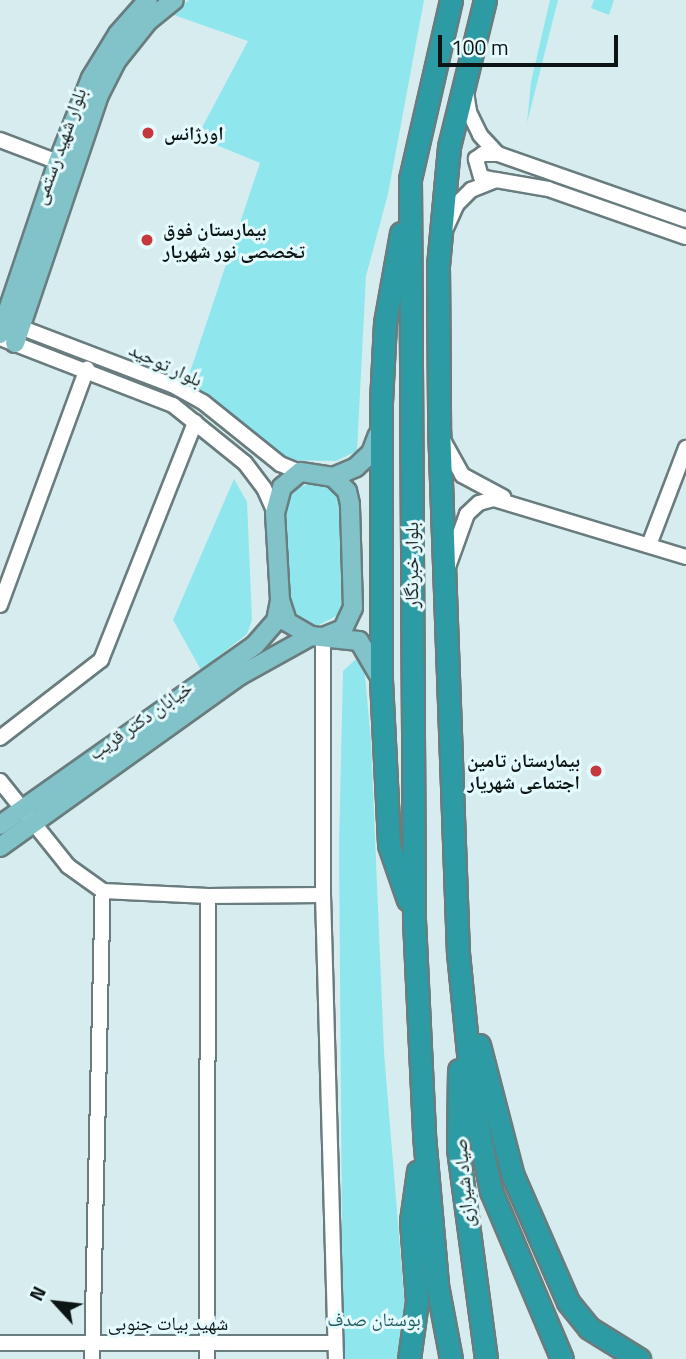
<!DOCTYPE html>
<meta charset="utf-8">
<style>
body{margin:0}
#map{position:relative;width:686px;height:1359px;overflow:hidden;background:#d7ecee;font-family:"Titillium Web","Noto Naskh Arabic",sans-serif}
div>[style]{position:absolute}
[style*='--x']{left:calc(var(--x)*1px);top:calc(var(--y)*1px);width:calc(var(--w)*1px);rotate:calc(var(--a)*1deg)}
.green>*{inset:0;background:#90e6ed}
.roads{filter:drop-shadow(2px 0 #697c7e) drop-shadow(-2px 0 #697c7e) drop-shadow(0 2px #697c7e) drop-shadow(0 -2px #697c7e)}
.minor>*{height:14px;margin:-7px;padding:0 7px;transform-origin:7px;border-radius:7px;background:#fff}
.major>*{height:18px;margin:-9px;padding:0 9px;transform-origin:9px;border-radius:9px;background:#81c3c8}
.highway>*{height:21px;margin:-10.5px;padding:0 10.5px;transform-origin:10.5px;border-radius:10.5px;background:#2d9ba3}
.dots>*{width:19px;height:19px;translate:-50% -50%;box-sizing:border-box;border:4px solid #e4fafc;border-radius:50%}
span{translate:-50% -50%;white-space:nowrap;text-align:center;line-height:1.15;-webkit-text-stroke:6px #e4fafc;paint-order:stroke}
.poi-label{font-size:19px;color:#0c1414;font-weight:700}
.left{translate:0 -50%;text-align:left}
.right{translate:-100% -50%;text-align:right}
.street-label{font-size:19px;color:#0c1414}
.park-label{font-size:19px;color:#1b5b60}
.north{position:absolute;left:21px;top:1268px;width:70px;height:70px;-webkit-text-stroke:5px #e4fafc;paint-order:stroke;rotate:297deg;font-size:19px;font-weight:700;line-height:28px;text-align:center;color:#0c1414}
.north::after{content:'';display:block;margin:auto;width:24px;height:32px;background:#0c1414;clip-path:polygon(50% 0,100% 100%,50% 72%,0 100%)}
.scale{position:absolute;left:438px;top:35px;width:180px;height:32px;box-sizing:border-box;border:4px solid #0c1414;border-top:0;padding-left:9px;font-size:21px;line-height:24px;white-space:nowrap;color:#0c1414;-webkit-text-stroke:5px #e4fafc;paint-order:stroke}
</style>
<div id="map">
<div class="green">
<div style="clip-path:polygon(189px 0,424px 0,388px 194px,366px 276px,357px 451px,336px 461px,284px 460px,187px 381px,260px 163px,197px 137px,248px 41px,171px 14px)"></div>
<div style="clip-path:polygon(550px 0,558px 0,527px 123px,531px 82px)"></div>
<div style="clip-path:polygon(594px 0,614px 0,609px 15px,591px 8px)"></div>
<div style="clip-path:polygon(234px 479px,247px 502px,252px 620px,247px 634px,201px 670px,173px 620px)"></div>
<div style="clip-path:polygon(315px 482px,331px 489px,340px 501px,344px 602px,338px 615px,317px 626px,300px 618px,290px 603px,286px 506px,294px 489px)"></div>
<div style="clip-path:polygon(356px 659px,364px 665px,371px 741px,384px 1052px,406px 1321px,400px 1359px,343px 1359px,339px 846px,343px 671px)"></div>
</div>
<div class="roads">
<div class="minor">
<div style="--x:466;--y:92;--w:20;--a:81"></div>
<div style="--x:469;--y:112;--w:25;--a:64"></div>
<div style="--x:480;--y:135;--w:26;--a:47"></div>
<div style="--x:498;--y:154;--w:199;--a:19.3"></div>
<div style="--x:0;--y:140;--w:62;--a:20.8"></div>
<div style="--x:496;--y:180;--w:15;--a:-169"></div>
<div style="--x:481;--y:177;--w:19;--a:-106"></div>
<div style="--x:476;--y:159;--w:9;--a:-36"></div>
<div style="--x:483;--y:154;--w:15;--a:0"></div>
<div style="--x:447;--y:226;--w:24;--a:-66"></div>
<div style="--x:457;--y:204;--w:20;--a:-45"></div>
<div style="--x:471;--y:190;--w:27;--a:-22"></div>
<div style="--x:496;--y:180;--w:53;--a:9.8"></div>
<div style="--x:548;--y:189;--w:146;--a:19.2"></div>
<div style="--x:12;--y:324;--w:171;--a:20.9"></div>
<div style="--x:172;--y:385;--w:35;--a:29"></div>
<div style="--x:203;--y:402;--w:99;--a:38.8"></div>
<div style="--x:280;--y:464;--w:22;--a:22"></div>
<div style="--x:0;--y:338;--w:186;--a:21.2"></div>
<div style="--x:173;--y:405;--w:92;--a:38.9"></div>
<div style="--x:245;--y:463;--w:31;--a:53"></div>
<div style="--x:264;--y:488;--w:27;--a:66"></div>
<div style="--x:444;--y:442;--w:38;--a:61"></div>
<div style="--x:462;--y:475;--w:47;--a:28.2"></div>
<div style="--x:649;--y:545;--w:104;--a:-69.1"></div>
<div style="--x:448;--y:567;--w:56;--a:-70.3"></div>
<div style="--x:467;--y:514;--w:16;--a:-43"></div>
<div style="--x:479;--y:503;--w:16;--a:-15"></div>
<div style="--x:494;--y:499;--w:201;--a:16.8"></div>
<div style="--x:0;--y:605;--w:252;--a:-69.8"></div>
<div style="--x:323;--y:637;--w:258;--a:90"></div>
<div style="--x:323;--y:895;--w:464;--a:88.4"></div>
<div style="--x:0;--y:738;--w:128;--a:-37.7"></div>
<div style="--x:101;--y:660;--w:256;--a:-68.4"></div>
<div style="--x:0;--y:781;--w:109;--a:51.3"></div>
<div style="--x:68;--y:866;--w:43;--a:35.5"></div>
<div style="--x:103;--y:891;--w:105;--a:2.7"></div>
<div style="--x:208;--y:896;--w:115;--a:-0.5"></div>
<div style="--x:0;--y:1343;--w:335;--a:0"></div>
<div style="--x:92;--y:1359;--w:468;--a:-88.7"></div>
<div style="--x:207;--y:1359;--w:463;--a:-89.9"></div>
</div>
<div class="major">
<div style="--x:0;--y:334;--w:182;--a:-71.4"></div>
<div style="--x:58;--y:162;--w:90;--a:-68.6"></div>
<div style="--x:91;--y:78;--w:52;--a:-58.5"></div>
<div style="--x:118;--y:34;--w:45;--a:-48.6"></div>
<div style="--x:15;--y:343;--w:262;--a:-71.3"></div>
<div style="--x:99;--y:95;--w:39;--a:-63"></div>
<div style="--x:117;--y:60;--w:50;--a:-51.5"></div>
<div style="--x:148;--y:21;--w:33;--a:-39"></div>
<div style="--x:333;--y:477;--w:25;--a:-23"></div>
<div style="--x:356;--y:467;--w:21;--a:-43"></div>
<div style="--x:371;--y:453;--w:19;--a:-69"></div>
<div style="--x:323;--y:637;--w:22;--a:-22"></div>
<div style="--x:343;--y:629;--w:23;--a:-65"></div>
<div style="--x:353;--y:608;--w:104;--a:-91.7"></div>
<div style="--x:350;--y:504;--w:13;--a:-103"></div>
<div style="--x:347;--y:491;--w:20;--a:-135"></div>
<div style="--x:333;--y:477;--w:33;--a:-171"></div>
<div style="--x:300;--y:472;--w:23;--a:140"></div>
<div style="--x:282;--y:487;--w:27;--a:105"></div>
<div style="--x:275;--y:513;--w:87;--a:86.7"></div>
<div style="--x:280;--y:600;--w:23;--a:72"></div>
<div style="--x:287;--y:622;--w:28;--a:30"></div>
<div style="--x:311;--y:636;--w:48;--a:5.9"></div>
<div style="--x:359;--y:641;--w:42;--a:59.7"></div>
<div style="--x:0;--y:825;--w:312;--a:-35.2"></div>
<div style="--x:255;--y:645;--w:32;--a:-49"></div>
<div style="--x:276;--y:621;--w:21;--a:-79"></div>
<div style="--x:0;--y:847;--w:294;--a:-35.6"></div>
<div style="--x:239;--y:676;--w:82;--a:-29.1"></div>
</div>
<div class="highway">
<div style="--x:451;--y:0;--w:184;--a:102.9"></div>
<div style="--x:410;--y:179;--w:741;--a:89.69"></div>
<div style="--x:414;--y:920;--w:215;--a:87.3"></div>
<div style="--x:424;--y:1135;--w:151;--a:85"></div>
<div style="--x:437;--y:1285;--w:75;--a:79.3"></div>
<div style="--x:485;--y:0;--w:151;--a:103.8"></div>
<div style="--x:449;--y:147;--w:119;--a:95.3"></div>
<div style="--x:438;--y:265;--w:161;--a:89.6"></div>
<div style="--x:439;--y:426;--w:527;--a:87.94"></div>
<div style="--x:458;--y:953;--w:150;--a:84.3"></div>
<div style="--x:473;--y:1102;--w:91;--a:78.6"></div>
<div style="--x:491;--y:1191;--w:182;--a:67.1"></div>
<div style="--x:401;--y:233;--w:91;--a:100.1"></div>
<div style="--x:385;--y:323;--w:80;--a:92.9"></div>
<div style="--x:381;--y:403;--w:277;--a:90"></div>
<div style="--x:381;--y:680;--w:165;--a:87.2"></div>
<div style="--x:389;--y:845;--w:58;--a:70.9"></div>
<div style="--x:479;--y:1045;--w:135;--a:75.5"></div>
<div style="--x:513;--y:1176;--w:137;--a:66.4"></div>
<div style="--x:568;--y:1302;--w:33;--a:51"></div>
<div style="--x:589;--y:1328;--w:59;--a:31.8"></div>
<div style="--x:459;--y:1070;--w:79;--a:90.7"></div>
<div style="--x:458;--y:1149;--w:212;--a:82.4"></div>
<div style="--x:409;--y:1359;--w:59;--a:-82.1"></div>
<div style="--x:417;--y:1301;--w:80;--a:-94.3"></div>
<div style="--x:411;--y:1221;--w:50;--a:-82"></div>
</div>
</div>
<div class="dots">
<div style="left:148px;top:133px;background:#c6373e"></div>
<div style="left:147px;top:240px;background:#c6373e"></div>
<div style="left:596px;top:771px;background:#c6373e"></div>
</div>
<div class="poi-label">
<span class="left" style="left:164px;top:133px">اورژانس</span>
<span class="left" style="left:163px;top:240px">بیمارستان فوق<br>تخصصی نور شهریار</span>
<span class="right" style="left:580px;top:771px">بیمارستان تامین<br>اجتماعی شهریار</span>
</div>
<div class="street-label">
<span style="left:59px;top:146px;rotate:-70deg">بلوار شهید رستمی</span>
<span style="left:166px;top:364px;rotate:25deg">بلوار توحید</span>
<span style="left:411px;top:565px;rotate:-90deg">بلوار خبرنگار</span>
<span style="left:140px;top:720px;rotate:-35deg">خیابان دکتر قریب</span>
<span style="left:463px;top:1183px;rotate:-95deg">صیاد شیرازی</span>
<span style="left:168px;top:1323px">شهید بیات جنوبی</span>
</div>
<div class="park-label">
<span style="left:374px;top:1319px">بوستان صدف</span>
</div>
<div class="north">N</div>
<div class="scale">100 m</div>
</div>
